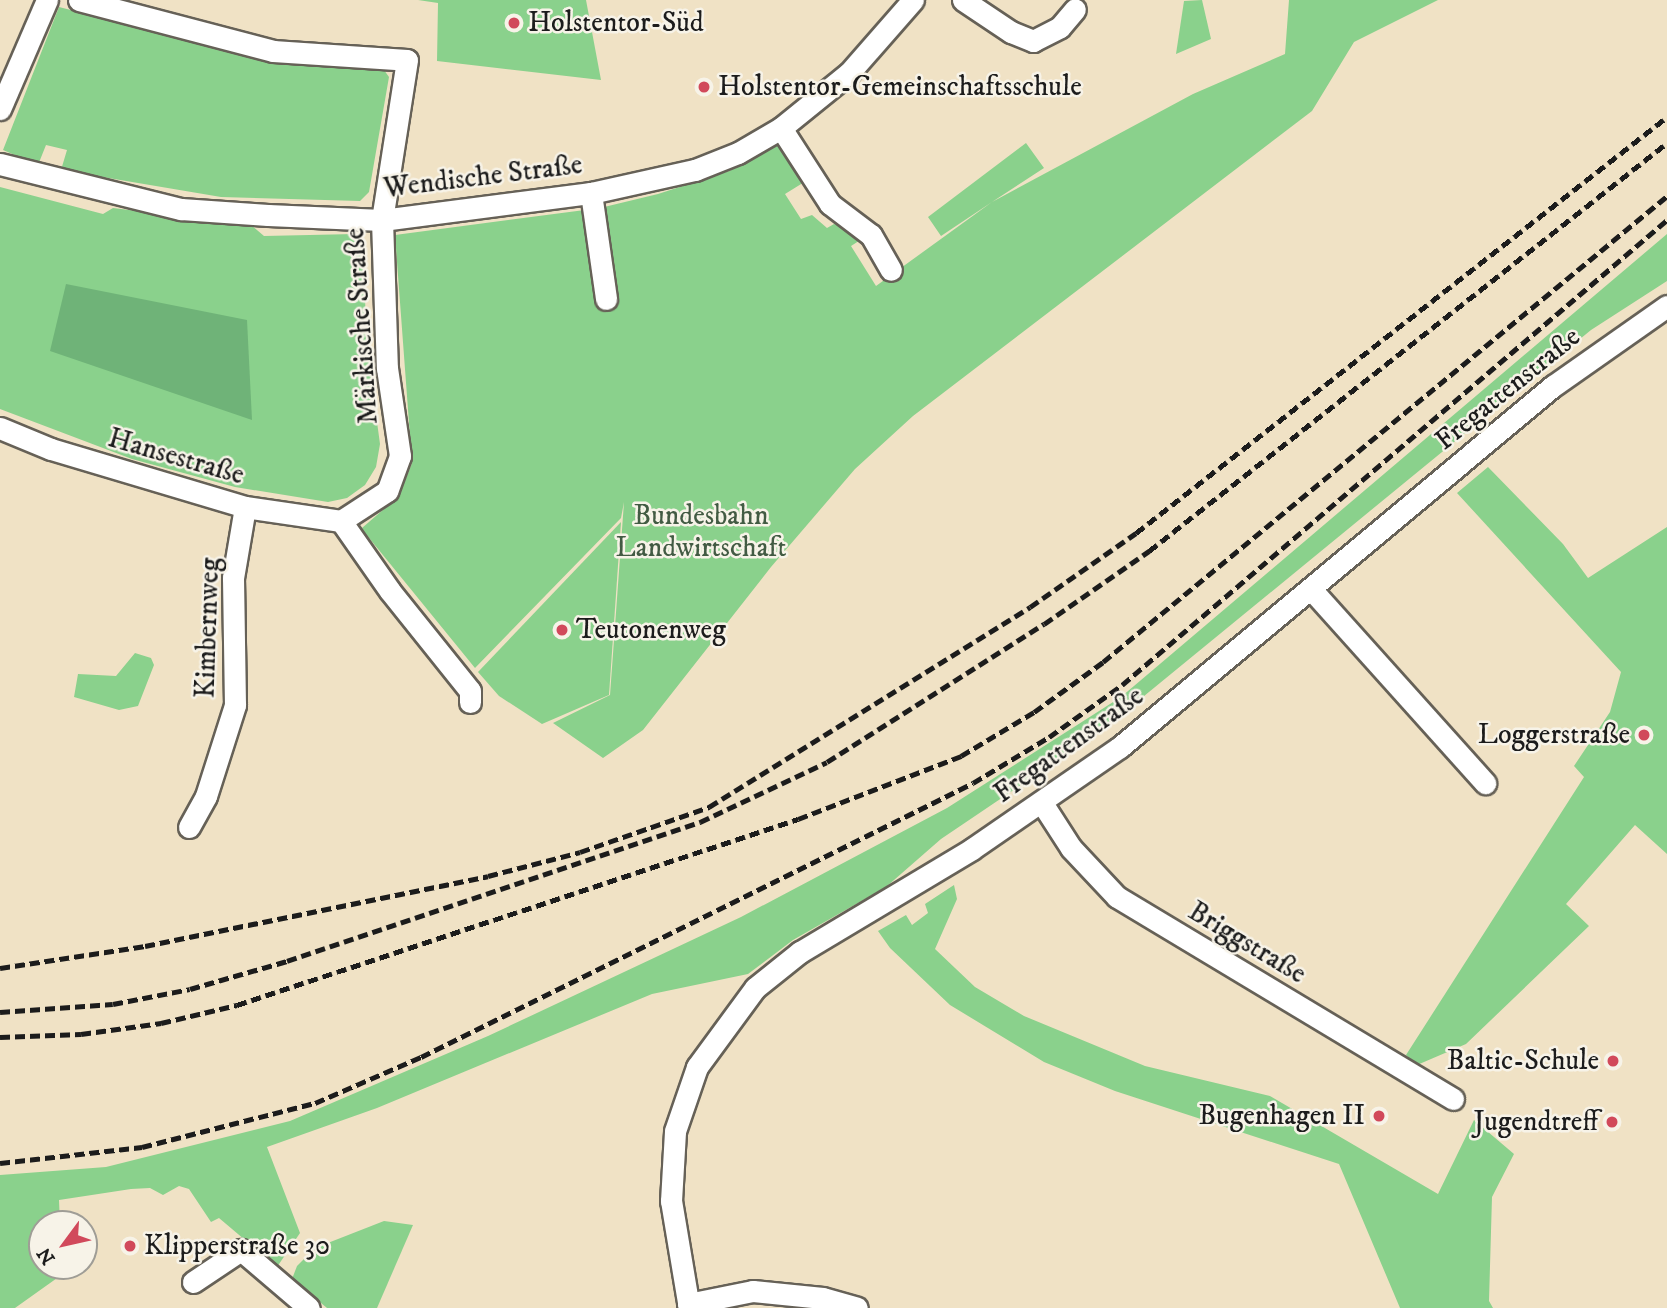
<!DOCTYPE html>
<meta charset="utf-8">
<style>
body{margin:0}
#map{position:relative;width:1667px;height:1308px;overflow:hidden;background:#f0e2c5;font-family:"IM FELL DW Pica",serif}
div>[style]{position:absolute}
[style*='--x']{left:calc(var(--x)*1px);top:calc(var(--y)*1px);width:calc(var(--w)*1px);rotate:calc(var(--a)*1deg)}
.green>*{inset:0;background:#8ad18c}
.forest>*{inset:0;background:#6fb378}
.roads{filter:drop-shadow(2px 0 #666157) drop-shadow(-2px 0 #666157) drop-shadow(0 2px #666157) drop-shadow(0 -2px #666157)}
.minor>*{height:21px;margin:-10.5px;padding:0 10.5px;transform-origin:10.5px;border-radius:10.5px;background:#fff}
.rail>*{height:4.5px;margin-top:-2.25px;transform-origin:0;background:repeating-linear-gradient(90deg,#1c1c1c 0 10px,transparent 0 15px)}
.dots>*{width:19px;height:19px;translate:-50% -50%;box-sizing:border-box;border:4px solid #f7f3e8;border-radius:50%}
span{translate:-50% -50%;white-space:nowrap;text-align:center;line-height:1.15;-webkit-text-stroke:5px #f7f3e8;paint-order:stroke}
.poi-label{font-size:28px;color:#1c1c1c}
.left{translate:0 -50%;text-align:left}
.right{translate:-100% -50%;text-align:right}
.street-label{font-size:28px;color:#1c1c1c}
.park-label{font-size:28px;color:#425b43}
.north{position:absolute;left:28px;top:1210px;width:70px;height:70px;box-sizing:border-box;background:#f7f3e8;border:2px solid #9f9d96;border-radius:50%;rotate:237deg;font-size:19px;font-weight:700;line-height:28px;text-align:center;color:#1c1c1c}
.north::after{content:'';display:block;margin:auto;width:24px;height:32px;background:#d1495b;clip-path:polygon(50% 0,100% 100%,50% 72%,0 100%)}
</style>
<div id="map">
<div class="green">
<div style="clip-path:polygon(418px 0,586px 0,601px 80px,437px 61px,438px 3px)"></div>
<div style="clip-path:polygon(1202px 0,1211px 39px,1176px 54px,1184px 1px)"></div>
<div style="clip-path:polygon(1289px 0,1438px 0,1354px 42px,1312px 111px,913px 416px,855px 469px,771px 567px,643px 730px,603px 758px,553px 723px,610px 695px,624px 502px,621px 518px,475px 668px,365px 533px,362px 528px,399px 496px,412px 463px,395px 235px,600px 208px,658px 194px,729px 171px,782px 143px,806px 181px,785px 194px,801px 219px,812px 215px,827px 228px,834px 224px,859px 234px,862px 239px,851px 246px,876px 286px,992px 202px,941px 236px,928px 217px,1026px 143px,1044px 168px,992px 202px,1193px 94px,1285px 54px)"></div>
<div style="clip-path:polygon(59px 7px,278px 63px,384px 70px,389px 77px,369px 192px,360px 201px,221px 197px,61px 170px,67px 150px,46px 145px,38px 165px,3px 150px)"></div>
<div style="clip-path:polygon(0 187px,103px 214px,113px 208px,251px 225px,264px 236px,355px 234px,364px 243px,366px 341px,380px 444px,376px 467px,365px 485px,347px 498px,328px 502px,235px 487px,132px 459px,0 409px)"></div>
<div style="clip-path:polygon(1667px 234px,1667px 281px,1591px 330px,1105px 728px,941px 839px,886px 887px,793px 940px,748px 974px,652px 994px,377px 1108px,267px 1147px,300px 1233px,277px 1267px,219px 1218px,211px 1222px,189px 1189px,179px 1186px,163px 1195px,150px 1188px,131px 1189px,59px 1200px,60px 1224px,42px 1224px,42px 1266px,74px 1266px,15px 1308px,0 1308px,0 1175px,106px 1167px,290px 1121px,488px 1036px,741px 917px,947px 808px,1121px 697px)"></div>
<div style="clip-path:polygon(1488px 467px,1563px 544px,1588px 578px,1667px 527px,1667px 854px,1635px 825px,1566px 904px,1589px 926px,1466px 1044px,1417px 1065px,1406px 1055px,1584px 777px,1574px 766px,1610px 712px,1621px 672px,1457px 493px)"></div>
<div style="clip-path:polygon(621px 522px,609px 695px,542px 724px,499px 696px,478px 672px)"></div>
<div style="clip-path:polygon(135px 653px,151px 658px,154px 665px,138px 706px,119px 710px,74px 697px,78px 674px,116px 676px)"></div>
<div style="clip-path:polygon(954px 885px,957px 899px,935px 949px,975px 987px,1024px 1016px,1145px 1066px,1270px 1096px,1438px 1194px,1474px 1120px,1514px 1154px,1492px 1197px,1489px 1301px,1493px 1308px,1400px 1308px,1339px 1164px,1115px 1091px,1044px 1062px,950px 1005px,890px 948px,878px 931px,906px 915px,912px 925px,928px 913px,925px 904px)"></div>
<div style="clip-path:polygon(384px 1221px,413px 1225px,377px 1308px,327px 1308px,292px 1279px,297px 1266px,315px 1248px)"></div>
</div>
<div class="forest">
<div style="clip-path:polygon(66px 284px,247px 320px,252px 420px,50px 351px)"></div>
</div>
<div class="roads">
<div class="minor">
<div style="--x:79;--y:0;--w:201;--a:14.7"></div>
<div style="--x:273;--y:51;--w:134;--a:3.8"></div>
<div style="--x:407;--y:60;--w:162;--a:98.9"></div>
<div style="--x:382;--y:220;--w:148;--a:88.1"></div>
<div style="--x:387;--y:368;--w:89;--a:81.6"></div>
<div style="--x:400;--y:456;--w:37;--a:110"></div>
<div style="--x:387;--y:491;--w:55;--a:146.9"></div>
<div style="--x:963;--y:0;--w:58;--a:33.7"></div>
<div style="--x:1011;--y:32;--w:24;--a:22"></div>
<div style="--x:1033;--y:41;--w:30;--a:-27"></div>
<div style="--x:1060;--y:27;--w:23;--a:-50"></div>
<div style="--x:0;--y:109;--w:119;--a:-66.7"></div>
<div style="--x:781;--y:128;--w:90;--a:57.2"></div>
<div style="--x:830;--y:204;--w:51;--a:37.1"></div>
<div style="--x:871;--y:235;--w:40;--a:60.3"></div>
<div style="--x:0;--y:164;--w:187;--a:14"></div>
<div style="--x:181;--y:209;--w:87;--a:3.9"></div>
<div style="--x:268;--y:215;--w:114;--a:2.5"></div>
<div style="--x:382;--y:220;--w:211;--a:-7.4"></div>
<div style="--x:591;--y:193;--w:107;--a:-12.5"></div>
<div style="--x:695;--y:170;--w:46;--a:-21.6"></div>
<div style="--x:738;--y:153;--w:50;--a:-30.2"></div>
<div style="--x:781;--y:128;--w:87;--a:-39"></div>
<div style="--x:849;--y:73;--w:97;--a:-48.8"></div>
<div style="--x:591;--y:193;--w:107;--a:81.9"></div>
<div style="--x:0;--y:428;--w:55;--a:22.4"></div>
<div style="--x:51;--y:449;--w:202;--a:16.6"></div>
<div style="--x:245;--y:507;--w:97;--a:8.3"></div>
<div style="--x:341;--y:521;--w:85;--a:55"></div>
<div style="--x:390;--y:591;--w:128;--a:51.3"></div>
<div style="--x:470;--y:691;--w:11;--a:90"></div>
<div style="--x:1311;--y:589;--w:261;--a:48.1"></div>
<div style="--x:1042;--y:803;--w:54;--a:57.2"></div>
<div style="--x:1071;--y:848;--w:67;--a:46.8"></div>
<div style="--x:1117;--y:897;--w:392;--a:31"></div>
<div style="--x:189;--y:827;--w:35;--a:-61"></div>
<div style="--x:206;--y:796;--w:96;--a:-72.3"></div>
<div style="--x:235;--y:705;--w:127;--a:-90.9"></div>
<div style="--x:233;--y:578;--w:72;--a:-80.4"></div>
<div style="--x:193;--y:1282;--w:58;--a:-33.7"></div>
<div style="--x:241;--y:1250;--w:89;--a:40.5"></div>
<div style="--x:688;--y:1304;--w:66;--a:-11.3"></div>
<div style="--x:753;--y:1291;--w:70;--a:5.7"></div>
<div style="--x:823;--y:1298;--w:35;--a:16"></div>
<div style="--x:689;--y:1308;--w:109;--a:-99.5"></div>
<div style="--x:671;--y:1201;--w:70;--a:-86.7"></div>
<div style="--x:675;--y:1131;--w:68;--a:-71"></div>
<div style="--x:697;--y:1067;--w:98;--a:-53.7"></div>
<div style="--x:755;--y:988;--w:58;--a:-38.7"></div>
<div style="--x:800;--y:952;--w:200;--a:-30.9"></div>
<div style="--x:972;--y:849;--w:180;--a:-34.6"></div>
<div style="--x:1120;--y:747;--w:564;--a:-39.82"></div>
<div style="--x:1553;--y:386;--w:139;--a:-35.1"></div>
</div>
</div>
<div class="rail">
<div style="--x:0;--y:968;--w:147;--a:-8.6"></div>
<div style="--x:145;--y:946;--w:350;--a:-11.5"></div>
<div style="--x:488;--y:876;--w:95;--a:-14.6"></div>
<div style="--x:580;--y:852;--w:137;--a:-19.2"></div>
<div style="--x:709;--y:807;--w:378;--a:-31.9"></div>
<div style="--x:1030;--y:607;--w:129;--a:-34.9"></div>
<div style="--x:1136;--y:533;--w:675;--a:-38.08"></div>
<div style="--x:0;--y:1012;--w:113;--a:-4"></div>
<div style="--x:113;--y:1004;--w:78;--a:-11"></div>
<div style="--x:190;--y:989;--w:101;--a:-16.1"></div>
<div style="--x:287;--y:961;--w:436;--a:-18.6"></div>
<div style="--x:700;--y:822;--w:140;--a:-25.3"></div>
<div style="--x:827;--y:762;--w:257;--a:-32.5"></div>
<div style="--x:1044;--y:624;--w:128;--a:-34.8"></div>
<div style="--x:1149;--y:551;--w:659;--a:-38.23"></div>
<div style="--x:0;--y:1037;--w:81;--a:-2.1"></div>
<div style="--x:81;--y:1034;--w:81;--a:-7.8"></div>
<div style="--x:161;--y:1023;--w:78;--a:-13.3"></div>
<div style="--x:237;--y:1005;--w:591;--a:-18.34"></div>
<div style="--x:798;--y:819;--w:175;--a:-21.1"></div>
<div style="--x:961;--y:756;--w:85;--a:-31.1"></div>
<div style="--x:1034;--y:712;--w:85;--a:-35.9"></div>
<div style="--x:1103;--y:662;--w:732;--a:-39.56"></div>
<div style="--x:0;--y:1163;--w:143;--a:-6.4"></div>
<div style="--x:142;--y:1147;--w:179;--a:-14.3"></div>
<div style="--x:315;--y:1103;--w:116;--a:-23.5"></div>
<div style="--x:421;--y:1057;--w:616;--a:-26.4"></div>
<div style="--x:973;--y:783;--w:89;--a:-31.2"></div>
<div style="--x:1049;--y:737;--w:90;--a:-35.5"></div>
<div style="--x:1122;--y:685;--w:716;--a:-40.47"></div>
</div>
<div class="dots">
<div style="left:514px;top:23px;background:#d1495b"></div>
<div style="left:704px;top:87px;background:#d1495b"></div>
<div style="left:562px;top:630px;background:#d1495b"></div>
<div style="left:1644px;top:735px;background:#d1495b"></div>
<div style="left:1613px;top:1061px;background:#d1495b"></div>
<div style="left:1379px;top:1116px;background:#d1495b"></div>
<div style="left:1612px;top:1122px;background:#d1495b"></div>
<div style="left:130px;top:1246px;background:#d1495b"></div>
</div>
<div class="poi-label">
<span class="left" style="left:528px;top:23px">Holstentor-Süd</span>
<span class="left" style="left:718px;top:87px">Holstentor-Gemeinschaftsschule</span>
<span class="left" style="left:576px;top:630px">Teutonenweg</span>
<span class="right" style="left:1630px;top:735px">Loggerstraße</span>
<span class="right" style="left:1599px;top:1061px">Baltic-Schule</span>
<span class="right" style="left:1365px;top:1116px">Bugenhagen II</span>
<span class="right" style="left:1598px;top:1122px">Jugendtreff</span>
<span class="left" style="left:144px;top:1246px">Klipperstraße 30</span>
</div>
<div class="street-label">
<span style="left:483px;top:177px;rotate:-7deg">Wendische Straße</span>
<span style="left:362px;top:326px;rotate:-94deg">Märkische Straße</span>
<span style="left:1508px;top:389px;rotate:-39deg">Fregattenstraße</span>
<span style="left:176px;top:457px;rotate:16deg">Hansestraße</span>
<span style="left:208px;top:628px;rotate:-88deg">Kimbernweg</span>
<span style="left:1069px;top:745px;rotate:-36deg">Fregattenstraße</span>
<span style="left:1247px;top:943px;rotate:31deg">Briggstraße</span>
</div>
<div class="park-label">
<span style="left:701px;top:532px">Bundesbahn<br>Landwirtschaft</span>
</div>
<div class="north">N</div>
</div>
